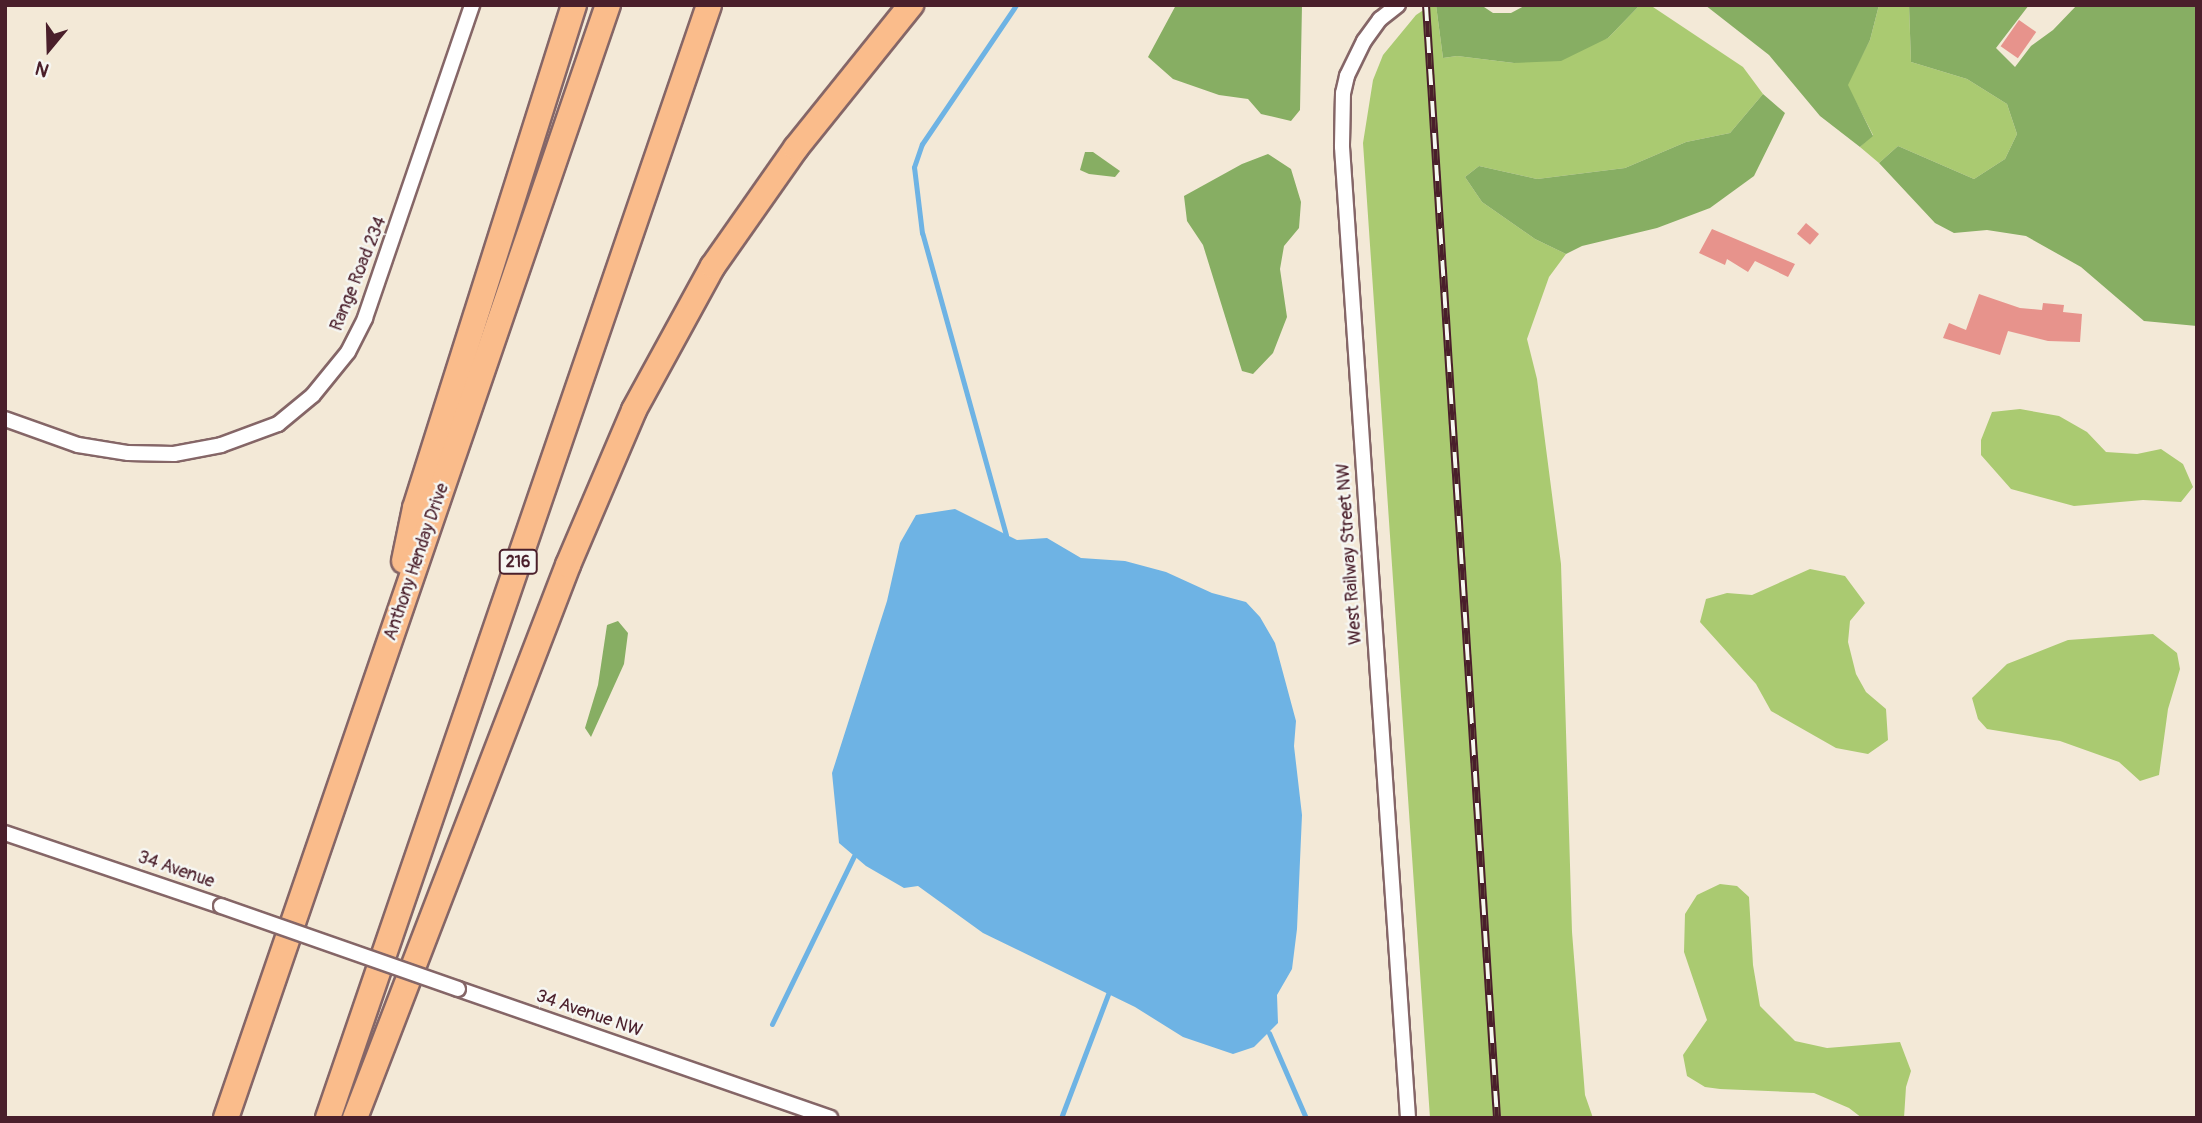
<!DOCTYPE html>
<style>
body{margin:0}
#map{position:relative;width:2202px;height:1123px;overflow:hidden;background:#f3e9d7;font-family:Pangolin,sans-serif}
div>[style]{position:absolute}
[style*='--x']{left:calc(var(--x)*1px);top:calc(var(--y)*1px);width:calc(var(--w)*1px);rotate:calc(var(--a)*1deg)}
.green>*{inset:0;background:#aaca71}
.forest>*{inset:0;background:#87ae63}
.water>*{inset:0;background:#6eb3e4}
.stream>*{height:5px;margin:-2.5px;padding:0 2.5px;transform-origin:2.5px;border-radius:2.5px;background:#6eb3e4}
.building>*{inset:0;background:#e7938c;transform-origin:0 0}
.roads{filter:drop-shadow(2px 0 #856667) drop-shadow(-2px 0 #856667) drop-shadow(0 2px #856667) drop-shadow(0 -2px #856667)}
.street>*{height:14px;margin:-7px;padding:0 7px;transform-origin:7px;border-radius:7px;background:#fff}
.highway>*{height:24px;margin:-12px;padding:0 12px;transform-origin:12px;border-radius:12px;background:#fabc8b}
.rail>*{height:8px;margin-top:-4px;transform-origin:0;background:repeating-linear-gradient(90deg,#f6f6f2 0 16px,#4a1f2b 0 32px);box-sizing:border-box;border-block:2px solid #4a1f2b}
.bridges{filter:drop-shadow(2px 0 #856667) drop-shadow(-2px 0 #856667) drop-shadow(0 2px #856667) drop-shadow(0 -2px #856667)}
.street-bridge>*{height:14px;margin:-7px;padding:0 7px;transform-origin:7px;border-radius:7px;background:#fff}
span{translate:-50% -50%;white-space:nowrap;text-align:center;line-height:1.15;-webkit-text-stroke:5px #f6f6f2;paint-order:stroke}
.shield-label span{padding:2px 5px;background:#f6f6f2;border:2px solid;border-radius:5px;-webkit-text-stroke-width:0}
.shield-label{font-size:16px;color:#4a1f2b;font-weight:700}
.street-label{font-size:18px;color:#4a1f2b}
.frame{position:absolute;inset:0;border:7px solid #4a1f2b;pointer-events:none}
.north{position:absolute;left:14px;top:14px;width:70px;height:70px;-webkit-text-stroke:5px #f6f6f2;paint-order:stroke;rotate:199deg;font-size:19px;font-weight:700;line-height:28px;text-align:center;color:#4a1f2b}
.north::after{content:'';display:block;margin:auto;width:24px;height:32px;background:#4a1f2b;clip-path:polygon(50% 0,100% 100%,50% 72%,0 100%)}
</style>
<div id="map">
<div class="green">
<div style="clip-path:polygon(1431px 5px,1436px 5px,1443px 58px,1457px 56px,1514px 63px,1608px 38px,1640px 5px,1650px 5px,1743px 67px,1763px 94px,1730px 133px,1686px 142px,1625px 168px,1537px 179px,1479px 166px,1465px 177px,1482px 202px,1535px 239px,1566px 254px,1549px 277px,1527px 339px,1537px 379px,1561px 564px,1572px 932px,1585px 1095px,1593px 1118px,1430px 1118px,1363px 143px,1373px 80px,1383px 55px,1416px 15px)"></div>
<div style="clip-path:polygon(1879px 5px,1909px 5px,1911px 62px,1967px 79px,2007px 104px,2017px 134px,2005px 159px,1974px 179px,1898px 146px,1879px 163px,1860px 147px,1873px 135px,1847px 85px,1870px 40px)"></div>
<div style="clip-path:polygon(2020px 409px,2059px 416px,2087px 432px,2106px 452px,2137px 454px,2161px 449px,2183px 464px,2193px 487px,2181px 502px,2143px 500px,2074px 506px,2011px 489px,1981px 455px,1981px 440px,1992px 412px)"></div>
<div style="clip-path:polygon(1810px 569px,1845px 576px,1865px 603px,1850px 621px,1848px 642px,1856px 674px,1866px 692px,1886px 709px,1888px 740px,1868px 754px,1836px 748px,1771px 711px,1756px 684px,1700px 622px,1706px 599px,1727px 593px,1752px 595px)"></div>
<div style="clip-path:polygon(2153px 634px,2177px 653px,2180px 669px,2168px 709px,2159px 775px,2140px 781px,2119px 762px,2060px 741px,1987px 729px,1978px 719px,1972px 698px,2007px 664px,2068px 640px)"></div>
<div style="clip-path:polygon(1720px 884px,1737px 886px,1749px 897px,1753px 965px,1760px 1006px,1795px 1041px,1827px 1048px,1900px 1042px,1911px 1071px,1906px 1087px,1904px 1118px,1862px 1118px,1849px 1108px,1814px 1093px,1720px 1089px,1705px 1087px,1687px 1076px,1683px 1055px,1707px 1020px,1684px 952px,1685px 914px,1697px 895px)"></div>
</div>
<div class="forest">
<div style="clip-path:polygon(1176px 5px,1302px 5px,1300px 110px,1291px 121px,1261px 114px,1248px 99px,1219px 95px,1173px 79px,1148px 57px)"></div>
<div style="clip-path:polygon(1436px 5px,1481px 5px,1493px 13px,1511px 13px,1526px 5px,1640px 5px,1608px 38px,1561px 61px,1514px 63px,1457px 56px,1443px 58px)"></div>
<div style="clip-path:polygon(1705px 5px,1879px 5px,1870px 40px,1848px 85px,1873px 136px,1860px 147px,1820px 116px,1769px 55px)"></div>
<div style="clip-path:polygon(1909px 5px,2029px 5px,1996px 48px,2015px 67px,2031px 46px,2053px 30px,2077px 5px,2197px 5px,2197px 326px,2144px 321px,2081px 267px,2026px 236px,1987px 230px,1954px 233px,1935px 223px,1879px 163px,1898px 146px,1974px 179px,2005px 159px,2017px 134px,2007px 104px,1967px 79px,1911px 62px)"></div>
<div style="clip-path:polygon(1763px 94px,1785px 113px,1754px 176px,1710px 208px,1657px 228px,1582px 246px,1566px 254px,1535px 239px,1482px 202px,1465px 177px,1479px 166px,1537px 179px,1625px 168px,1686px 142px,1730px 133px)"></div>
<div style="clip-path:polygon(1085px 152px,1093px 152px,1120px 171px,1115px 177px,1089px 174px,1080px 170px)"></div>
<div style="clip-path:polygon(1268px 154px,1291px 169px,1301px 202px,1299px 228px,1284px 246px,1280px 269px,1287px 317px,1273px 353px,1253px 374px,1242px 371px,1203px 245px,1187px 221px,1184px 196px,1242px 164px)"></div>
<div style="clip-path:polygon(618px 621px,628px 633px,624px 664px,591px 737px,585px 728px,598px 685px,607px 625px)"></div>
</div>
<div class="water">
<div style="clip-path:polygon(955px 509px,1017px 540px,1047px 538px,1081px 558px,1125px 561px,1166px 572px,1212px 593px,1246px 602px,1260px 617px,1275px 643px,1296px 721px,1294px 746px,1302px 815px,1297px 929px,1292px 969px,1277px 995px,1278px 1023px,1254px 1047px,1233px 1054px,1183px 1037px,1135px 1007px,983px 933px,918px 886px,904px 888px,866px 866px,839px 843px,832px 773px,887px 601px,900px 543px,916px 515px)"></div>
</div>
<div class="stream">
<div style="--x:1006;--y:535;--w:313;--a:-105.5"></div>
<div style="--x:922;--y:233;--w:66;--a:-96.9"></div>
<div style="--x:914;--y:167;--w:24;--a:-71"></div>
<div style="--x:922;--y:144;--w:168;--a:-55.9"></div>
<div style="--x:772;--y:1024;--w:187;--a:-64"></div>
<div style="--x:1269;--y:1033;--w:93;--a:66.5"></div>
<div style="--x:1061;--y:1118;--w:133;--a:-69.2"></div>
</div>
<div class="building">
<div style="left:2019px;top:20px;width:21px;height:32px;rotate:35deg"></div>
<div style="left:1806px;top:223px;width:17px;height:14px;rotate:40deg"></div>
<div style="clip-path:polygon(1712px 229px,1795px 264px,1788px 277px,1755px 261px,1748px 272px,1727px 259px,1725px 265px,1699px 253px)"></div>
<div style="clip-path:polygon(1979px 294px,2020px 308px,2042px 310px,2043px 303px,2064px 305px,2063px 312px,2082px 314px,2080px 342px,2048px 341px,2008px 331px,2000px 355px,1943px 338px,1949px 323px,1966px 330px)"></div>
</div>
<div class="roads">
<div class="street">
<div style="--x:1398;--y:5;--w:23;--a:142"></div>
<div style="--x:1380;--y:19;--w:27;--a:126"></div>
<div style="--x:1364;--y:41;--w:39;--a:116"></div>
<div style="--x:1347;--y:76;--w:17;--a:103"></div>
<div style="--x:1343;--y:93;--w:54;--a:91.1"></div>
<div style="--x:1342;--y:147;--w:973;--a:86.11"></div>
<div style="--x:5;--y:419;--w:77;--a:19.6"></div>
<div style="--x:78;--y:445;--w:51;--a:9.1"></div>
<div style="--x:128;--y:453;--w:46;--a:1.2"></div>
<div style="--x:174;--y:454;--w:48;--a:-10.8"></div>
<div style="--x:221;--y:445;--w:61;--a:-20.2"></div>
<div style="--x:278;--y:424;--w:45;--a:-39.6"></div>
<div style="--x:313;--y:395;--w:55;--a:-50.9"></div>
<div style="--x:348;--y:352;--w:38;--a:-63"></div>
<div style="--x:365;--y:318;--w:331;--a:-71.1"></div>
<div style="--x:5;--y:833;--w:228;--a:18.7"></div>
<div style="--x:458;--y:989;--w:394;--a:19.1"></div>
</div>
<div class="highway">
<div style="--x:404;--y:561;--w:54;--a:-78.3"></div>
<div style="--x:415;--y:508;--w:528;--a:-72.46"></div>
<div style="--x:226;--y:1118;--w:1177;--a:-71.06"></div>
<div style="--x:328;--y:1118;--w:1176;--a:-71.1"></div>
<div style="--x:355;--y:1118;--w:593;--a:-68.93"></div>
<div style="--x:568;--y:565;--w:168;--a:-66.9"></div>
<div style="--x:634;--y:410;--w:164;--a:-61.3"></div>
<div style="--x:713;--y:266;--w:144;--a:-54.9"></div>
<div style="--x:796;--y:148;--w:184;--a:-51.2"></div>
</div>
</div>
<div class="rail">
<div style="--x:1426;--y:5;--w:1115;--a:86.35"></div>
</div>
<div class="bridges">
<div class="street-bridge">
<div style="--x:221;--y:906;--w:251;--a:19.3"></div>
</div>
</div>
<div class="shield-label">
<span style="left:518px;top:562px">216</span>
</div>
<div class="street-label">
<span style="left:359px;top:274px;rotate:-68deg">Range Road 234</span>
<span style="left:1350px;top:554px;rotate:-94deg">West Railway Street NW</span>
<span style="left:417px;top:562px;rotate:-71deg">Anthony Henday Drive</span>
<span style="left:176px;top:870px;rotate:19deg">34 Avenue</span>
<span style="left:589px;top:1014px;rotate:19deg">34 Avenue NW</span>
</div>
<div class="frame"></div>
<div class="north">N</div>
</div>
